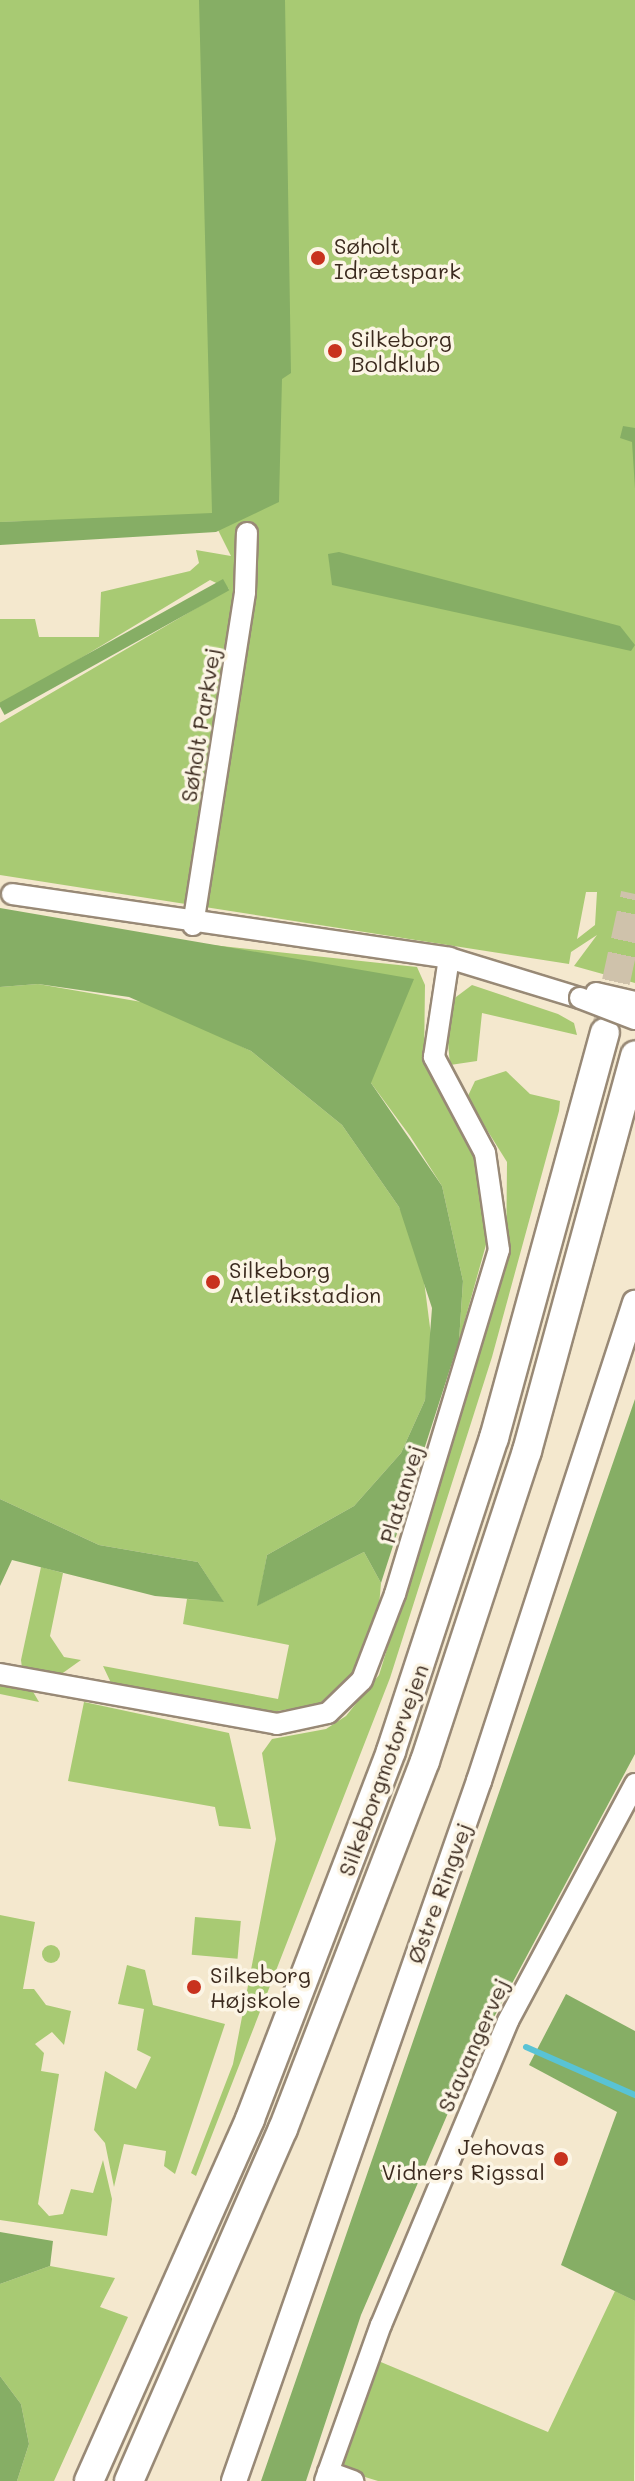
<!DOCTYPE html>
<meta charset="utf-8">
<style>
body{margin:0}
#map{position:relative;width:635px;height:2481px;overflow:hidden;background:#f4e8ce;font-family:Mali,sans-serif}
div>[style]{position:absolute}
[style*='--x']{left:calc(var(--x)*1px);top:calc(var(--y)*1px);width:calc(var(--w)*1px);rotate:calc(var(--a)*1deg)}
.green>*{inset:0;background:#a8ca73;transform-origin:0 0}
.round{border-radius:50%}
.forest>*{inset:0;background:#86ae65;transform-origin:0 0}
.stream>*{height:6px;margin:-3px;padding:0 3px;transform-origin:3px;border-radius:3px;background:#59c3d5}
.highway-tunnel>*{height:28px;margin-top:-14px;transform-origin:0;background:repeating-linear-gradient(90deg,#cfc2ab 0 28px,transparent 0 42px)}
.roads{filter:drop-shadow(2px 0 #988976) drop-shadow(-2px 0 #988976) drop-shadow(0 2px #988976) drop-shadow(0 -2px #988976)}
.minor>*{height:20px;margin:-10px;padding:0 10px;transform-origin:10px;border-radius:10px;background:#fff}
.major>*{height:24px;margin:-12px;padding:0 12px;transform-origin:12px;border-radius:12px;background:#fff}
.highway>*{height:28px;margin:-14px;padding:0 14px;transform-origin:14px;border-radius:14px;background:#fff}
.bridges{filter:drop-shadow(2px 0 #988976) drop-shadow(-2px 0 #988976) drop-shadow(0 2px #988976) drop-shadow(0 -2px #988976)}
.minor-bridge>*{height:20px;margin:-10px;padding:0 10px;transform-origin:10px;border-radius:10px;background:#fff}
.dots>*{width:22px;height:22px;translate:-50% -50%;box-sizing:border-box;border:4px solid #fcf5e5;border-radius:50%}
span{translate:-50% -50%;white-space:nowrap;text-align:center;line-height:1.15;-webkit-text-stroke:7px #fcf5e5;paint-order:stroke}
.poi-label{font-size:22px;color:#3b2a1e}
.left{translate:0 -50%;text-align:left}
.right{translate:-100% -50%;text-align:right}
.street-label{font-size:22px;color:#3b2a1e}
</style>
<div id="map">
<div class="green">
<div style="clip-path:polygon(evenodd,0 0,635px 0,635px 983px,574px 966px,597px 935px,571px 952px,569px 964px,0 875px,0 723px,229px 589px,210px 580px,0 707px,0 619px,35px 619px,39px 637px,99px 637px,101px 592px,190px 571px,199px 563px,196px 550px,231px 556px,211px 516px,0 522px,0 0,586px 892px,597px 892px,595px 925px,577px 939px,586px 892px)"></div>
<div style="clip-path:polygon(184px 942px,417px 967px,425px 985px,424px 1059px,479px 1168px,489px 1234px,459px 1341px,463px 1281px,442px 1186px,410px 1136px,371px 1083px)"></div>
<div style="clip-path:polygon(38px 984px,153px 1004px,251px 1051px,342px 1125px,399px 1207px,421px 1257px,433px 1351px,425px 1400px,401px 1453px,354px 1506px,267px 1555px,258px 1605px,364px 1552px,381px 1583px,378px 1618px,355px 1670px,319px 1704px,266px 1713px,112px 1685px,103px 1666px,278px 1699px,289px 1645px,183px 1624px,187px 1599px,223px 1601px,198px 1562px,99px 1545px,0 1499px,0 987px)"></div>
<div style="clip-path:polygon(472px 985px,558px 1014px,574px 1023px,577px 1035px,482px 1013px,477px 1061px,450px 1065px,446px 1020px,452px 1000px)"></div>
<div style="clip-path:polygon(506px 1071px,530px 1094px,560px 1101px,559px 1111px,492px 1357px,390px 1678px,196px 2176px,191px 2173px,233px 2064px,276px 1839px,262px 1753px,272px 1739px,326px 1729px,346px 1716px,379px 1675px,506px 1266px,507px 1162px,467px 1098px,475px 1081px)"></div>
<div style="clip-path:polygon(41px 1567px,63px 1573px,50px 1636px,64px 1657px,81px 1660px,60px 1675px,22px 1668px,21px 1660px)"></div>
<div style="clip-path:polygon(0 1683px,32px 1690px,39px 1702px,0 1694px)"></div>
<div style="clip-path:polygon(84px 1702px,229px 1733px,251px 1829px,219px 1826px,215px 1807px,68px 1781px)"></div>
<div style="clip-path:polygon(0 1915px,35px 1922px,23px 1989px,34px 1989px,46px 2005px,71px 2011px,64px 2045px,52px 2032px,35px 2044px,44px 2053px,41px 2071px,59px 2074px,38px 2204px,49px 2216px,63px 2214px,71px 2189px,93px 2193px,103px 2160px,112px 2199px,107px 2236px,0 2220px)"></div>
<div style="left:195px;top:1917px;width:46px;height:38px;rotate:5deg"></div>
<div class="round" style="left:42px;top:1945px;width:18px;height:18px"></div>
<div style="clip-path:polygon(127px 1965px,145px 1970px,153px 2005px,225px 2024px,175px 2174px,164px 2166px,166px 2151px,124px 2144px,114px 2187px,105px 2143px,94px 2130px,105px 2071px,136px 2089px,151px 2057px,137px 2050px,144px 2009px,118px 2004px)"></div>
<div style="clip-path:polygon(50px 2266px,115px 2278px,100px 2307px,128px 2317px,54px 2481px,17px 2481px,29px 2444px,21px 2404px,0 2376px,0 2284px)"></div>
<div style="clip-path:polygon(615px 2291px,635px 2301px,634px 2481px,378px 2481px,339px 2469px,376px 2360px,548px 2432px)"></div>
</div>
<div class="forest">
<div style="clip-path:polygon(199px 0,285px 0,291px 373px,282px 379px,279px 502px,216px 532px,0 545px,0 522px,212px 513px)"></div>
<div style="clip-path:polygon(623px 426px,635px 428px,635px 489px,632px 442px,620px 438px)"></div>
<div style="clip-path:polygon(339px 552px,620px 626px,635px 645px,631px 651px,332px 585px,328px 554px)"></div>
<div style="left:223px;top:579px;width:13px;height:257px;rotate:61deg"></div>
<div style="clip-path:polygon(0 908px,414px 979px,371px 1083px,442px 1186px,463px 1281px,459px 1341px,381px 1583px,364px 1552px,257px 1606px,267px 1555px,354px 1506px,401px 1453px,425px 1400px,432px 1308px,399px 1207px,342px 1125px,251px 1051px,129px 997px,38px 984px,0 987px)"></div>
<div style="clip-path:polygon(635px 1399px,635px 1754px,470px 2062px,361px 2315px,306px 2481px,261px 2481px)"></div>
<div style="clip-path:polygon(0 1499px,99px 1545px,198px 1562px,224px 1602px,155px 1596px,12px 1560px,0 1586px)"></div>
<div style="clip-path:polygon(566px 1994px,635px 2031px,635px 2301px,561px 2265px,617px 2112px,529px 2065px)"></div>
<div style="clip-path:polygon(0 2232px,53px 2241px,50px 2266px,0 2284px)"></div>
<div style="clip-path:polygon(0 2376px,21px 2404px,29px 2444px,17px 2481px,0 2481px)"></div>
</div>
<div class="stream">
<div style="--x:526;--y:2047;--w:119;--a:23.8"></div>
</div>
<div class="highway-tunnel">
<div style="--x:607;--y:1023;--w:132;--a:-77.8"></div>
</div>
<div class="roads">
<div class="minor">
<div style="--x:12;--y:894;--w:442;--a:8.3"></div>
<div style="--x:449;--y:958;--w:137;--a:17"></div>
<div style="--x:193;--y:925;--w:337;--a:-81.1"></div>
<div style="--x:245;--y:592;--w:59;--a:-88.1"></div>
<div style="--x:0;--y:1674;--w:281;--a:10.2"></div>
<div style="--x:277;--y:1724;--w:52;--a:-12.2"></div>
<div style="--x:328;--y:1713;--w:47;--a:-44.1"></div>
<div style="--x:362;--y:1680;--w:92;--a:-69"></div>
<div style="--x:395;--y:1594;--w:359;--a:-73.2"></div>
<div style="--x:499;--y:1250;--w:98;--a:-98.2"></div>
<div style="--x:485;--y:1153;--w:109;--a:-118"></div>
<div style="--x:434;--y:1057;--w:100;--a:-81.4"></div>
<div style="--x:328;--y:2472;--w:27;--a:20"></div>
<div style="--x:325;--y:2481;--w:166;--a:-70.3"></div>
<div style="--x:381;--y:2325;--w:329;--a:-67.3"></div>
<div style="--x:508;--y:2021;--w:269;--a:-61.8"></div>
</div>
<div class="major">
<div style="--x:234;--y:2481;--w:742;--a:-70.71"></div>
<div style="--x:479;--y:1781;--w:503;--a:-71.93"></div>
</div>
<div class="highway">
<div style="--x:89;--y:2481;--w:396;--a:-66"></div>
<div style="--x:250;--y:2119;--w:394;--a:-69"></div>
<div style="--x:391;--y:1751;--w:330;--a:-71.8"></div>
<div style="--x:494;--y:1438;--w:420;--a:-74.7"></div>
<div style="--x:129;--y:2481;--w:384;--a:-66.4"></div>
<div style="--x:283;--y:2129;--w:394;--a:-68.9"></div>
<div style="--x:425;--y:1761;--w:326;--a:-71.8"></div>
<div style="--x:527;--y:1451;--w:410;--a:-74.7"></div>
</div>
</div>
<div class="bridges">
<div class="minor-bridge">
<div style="--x:596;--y:993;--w:40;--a:13"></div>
<div style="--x:580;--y:998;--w:59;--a:20.9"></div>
</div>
</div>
<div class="dots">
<div style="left:318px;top:258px;background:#c8321e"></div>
<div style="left:335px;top:351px;background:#c8321e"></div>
<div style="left:213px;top:1282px;background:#c8321e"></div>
<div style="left:194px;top:1987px;background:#c8321e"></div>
<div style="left:561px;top:2159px;background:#c8321e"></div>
</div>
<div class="poi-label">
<span class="left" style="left:334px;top:258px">Søholt<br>Idrætspark</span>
<span class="left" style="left:351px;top:351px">Silkeborg<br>Boldklub</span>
<span class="left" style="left:229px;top:1282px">Silkeborg<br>Atletikstadion</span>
<span class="left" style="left:210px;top:1987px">Silkeborg<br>Højskole</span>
<span class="right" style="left:545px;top:2159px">Jehovas<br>Vidners Rigssal</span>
</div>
<div class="street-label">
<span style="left:200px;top:725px;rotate:-81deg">Søholt Parkvej</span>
<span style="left:401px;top:1494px;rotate:-73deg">Platanvej</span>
<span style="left:383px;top:1770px;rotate:-70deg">Silkeborgmotorvejen</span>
<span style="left:439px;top:1893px;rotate:-70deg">Østre Ringvej</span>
<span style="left:473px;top:2045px;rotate:-66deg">Stavangervej</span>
</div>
</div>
